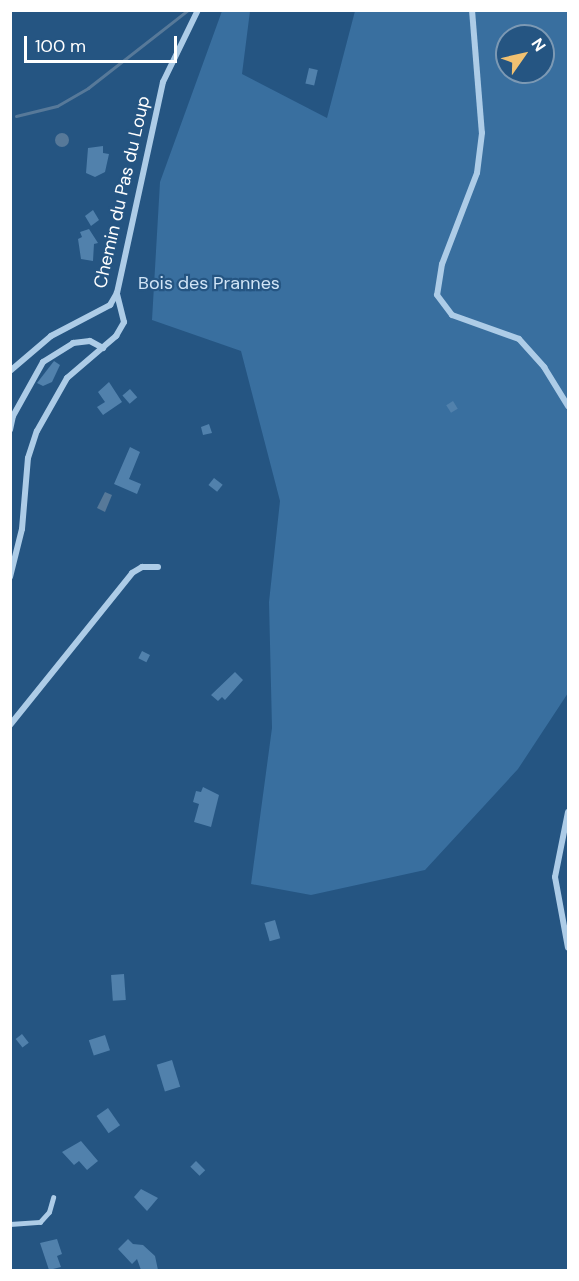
<!DOCTYPE html>
<style>
body{margin:0}
#map{position:relative;width:579px;height:1281px;overflow:hidden;background:#255582;font-family:"DM Sans",sans-serif}
div>[style]{position:absolute}
[style*='--x']{left:calc(var(--x)*1px);top:calc(var(--y)*1px);width:calc(var(--w)*1px);rotate:calc(var(--a)*1deg)}
.green>*{inset:0;background:#396f9f}
.water>*{inset:0;background:#577999}
.round{border-radius:50%}
.stream>*{height:3px;margin:-1.5px;padding:0 1.5px;transform-origin:1.5px;border-radius:1.5px;background:#577999}
.building>*{inset:0;background:#5181ac;transform-origin:0 0}
.service>*{height:4.5px;margin:-2.25px;padding:0 2.25px;transform-origin:2.25px;border-radius:2.25px;background:#adcce7}
.minor>*{height:6px;margin:-3px;padding:0 3px;transform-origin:3px;border-radius:3px;background:#adcce7}
span{translate:-50% -50%;white-space:nowrap;text-align:center;line-height:1.15;-webkit-text-stroke:4.5px #255582;paint-order:stroke}
.street-label{font-size:18px;color:#fff}
.park-label{font-size:18px;color:#d0e4f6}
.frame{position:absolute;inset:0;border:12px solid #fff;pointer-events:none}
.north{position:absolute;left:495px;top:24px;width:60px;height:60px;box-sizing:border-box;background:#255582;border:2px solid #7c99b4;border-radius:50%;rotate:56deg;font-size:16px;font-weight:700;line-height:24px;text-align:center;color:#fff}
.north::after{content:'';display:block;margin:auto;width:21px;height:27px;background:#f1c171;clip-path:polygon(50% 0,100% 100%,50% 72%,0 100%)}
.scale{position:absolute;left:24px;top:36px;width:153px;height:27px;box-sizing:border-box;border:3px solid #fff;border-top:0;padding-left:8px;font-size:18px;line-height:21px;white-space:nowrap;color:#fff;-webkit-text-stroke:4px #255582;paint-order:stroke}
</style>
<div id="map">
<div class="green">
<div style="clip-path:polygon(evenodd,222px 11px,250px 11px,242px 74px,327px 118px,355px 11px,568px 11px,568px 693px,518px 769px,425px 870px,311px 895px,251px 884px,272px 728px,269px 602px,280px 501px,241px 351px,152px 320px,160px 182px,222px 11px,507px 36px,543px 36px,543px 72px,507px 72px,507px 36px)"></div>
</div>
<div class="water">
<div class="round" style="left:55px;top:133px;width:14px;height:14px"></div>
<div style="clip-path:polygon(105px 492px,112px 495px,105px 512px,97px 508px)"></div>
</div>
<div class="stream">
<div style="--x:16;--y:116;--w:42;--a:-13.7"></div>
<div style="--x:57;--y:106;--w:36;--a:-30"></div>
<div style="--x:88;--y:88;--w:127;--a:-38"></div>
</div>
<div class="building">
<div style="left:309px;top:68px;width:9px;height:16px;rotate:13deg"></div>
<div style="clip-path:polygon(103px 146px,103px 153px,109px 154px,105px 172px,95px 177px,86px 173px,88px 148px)"></div>
<div style="clip-path:polygon(93px 210px,99px 220px,91px 226px,85px 216px)"></div>
<div style="clip-path:polygon(89px 229px,98px 243px,94px 244px,93px 261px,81px 259px,78px 239px,82px 237px,80px 232px)"></div>
<div style="clip-path:polygon(54px 361px,60px 365px,52px 382px,43px 386px,37px 383px)"></div>
<div style="clip-path:polygon(109px 382px,122px 402px,103px 415px,97px 407px,105px 402px,98px 392px)"></div>
<div style="left:130px;top:389px;width:11px;height:10px;rotate:49deg"></div>
<div style="left:453px;top:401px;width:9px;height:8px;rotate:58deg"></div>
<div style="clip-path:polygon(209px 424px,212px 433px,203px 435px,201px 427px)"></div>
<div style="clip-path:polygon(130px 447px,140px 452px,129px 479px,141px 484px,137px 494px,114px 484px)"></div>
<div style="left:214px;top:478px;width:11px;height:9px;rotate:38deg"></div>
<div style="left:142px;top:651px;width:9px;height:8px;rotate:27deg"></div>
<div style="clip-path:polygon(235px 672px,243px 680px,225px 700px,222px 697px,218px 701px,211px 695px)"></div>
<div style="clip-path:polygon(203px 787px,219px 795px,211px 827px,194px 822px,199px 804px,193px 802px,196px 791px,201px 792px)"></div>
<div style="left:275px;top:920px;width:19px;height:11px;rotate:74deg"></div>
<div style="left:124px;top:974px;width:26px;height:13px;rotate:86deg"></div>
<div style="left:22px;top:1034px;width:11px;height:8px;rotate:52deg"></div>
<div style="left:105px;top:1035px;width:16px;height:17px;rotate:72deg"></div>
<div style="left:172px;top:1060px;width:28px;height:16px;rotate:73deg"></div>
<div style="left:108px;top:1108px;width:21px;height:14px;rotate:55deg"></div>
<div style="clip-path:polygon(81px 1141px,98px 1161px,87px 1170px,79px 1161px,74px 1165px,62px 1152px)"></div>
<div style="left:196px;top:1161px;width:13px;height:8px;rotate:45deg"></div>
<div style="clip-path:polygon(141px 1189px,158px 1198px,147px 1211px,134px 1197px)"></div>
<div style="clip-path:polygon(57px 1239px,62px 1254px,57px 1256px,61px 1267px,49px 1270px,40px 1243px)"></div>
<div style="clip-path:polygon(128px 1239px,133px 1244px,143px 1245px,155px 1256px,158px 1270px,141px 1270px,137px 1259px,132px 1264px,118px 1249px)"></div>
</div>
<div class="service">
<div style="--x:10;--y:1224;--w:30;--a:-4"></div>
<div style="--x:40;--y:1222;--w:13;--a:-48"></div>
<div style="--x:49;--y:1212;--w:15;--a:-74"></div>
</div>
<div class="minor">
<div style="--x:472;--y:10;--w:123;--a:85.4"></div>
<div style="--x:482;--y:133;--w:40;--a:97.1"></div>
<div style="--x:477;--y:173;--w:97;--a:111"></div>
<div style="--x:442;--y:264;--w:31;--a:99"></div>
<div style="--x:437;--y:295;--w:25;--a:53"></div>
<div style="--x:452;--y:315;--w:71;--a:19.7"></div>
<div style="--x:519;--y:339;--w:38;--a:48"></div>
<div style="--x:544;--y:367;--w:46;--a:58.4"></div>
<div style="--x:10;--y:371;--w:54;--a:-40.5"></div>
<div style="--x:51;--y:336;--w:67;--a:-27.7"></div>
<div style="--x:110;--y:305;--w:14;--a:-60"></div>
<div style="--x:117;--y:293;--w:216;--a:-77.7"></div>
<div style="--x:163;--y:82;--w:80;--a:-64.1"></div>
<div style="--x:10;--y:430;--w:14;--a:-78"></div>
<div style="--x:13;--y:416;--w:62;--a:-60.9"></div>
<div style="--x:43;--y:362;--w:36;--a:-32"></div>
<div style="--x:73;--y:343;--w:17;--a:-7"></div>
<div style="--x:90;--y:341;--w:15;--a:28"></div>
<div style="--x:10;--y:577;--w:49;--a:-76"></div>
<div style="--x:22;--y:529;--w:71;--a:-85.2"></div>
<div style="--x:28;--y:458;--w:28;--a:-72"></div>
<div style="--x:37;--y:431;--w:61;--a:-60.5"></div>
<div style="--x:67;--y:378;--w:65;--a:-40.6"></div>
<div style="--x:116;--y:336;--w:16;--a:-60"></div>
<div style="--x:124;--y:322;--w:30;--a:-104"></div>
<div style="--x:10;--y:725;--w:195;--a:-51.2"></div>
<div style="--x:132;--y:573;--w:12;--a:-31"></div>
<div style="--x:142;--y:567;--w:16;--a:0"></div>
<div style="--x:568;--y:812;--w:66;--a:101.3"></div>
<div style="--x:555;--y:877;--w:72;--a:79.6"></div>
</div>
<div class="street-label">
<span style="left:122px;top:192px;rotate:-77deg">Chemin du Pas du Loup</span>
</div>
<div class="park-label">
<span style="left:209px;top:283px">Bois des Prannes</span>
</div>
<div class="frame"></div>
<div class="north">N</div>
<div class="scale">100 m</div>
</div>
